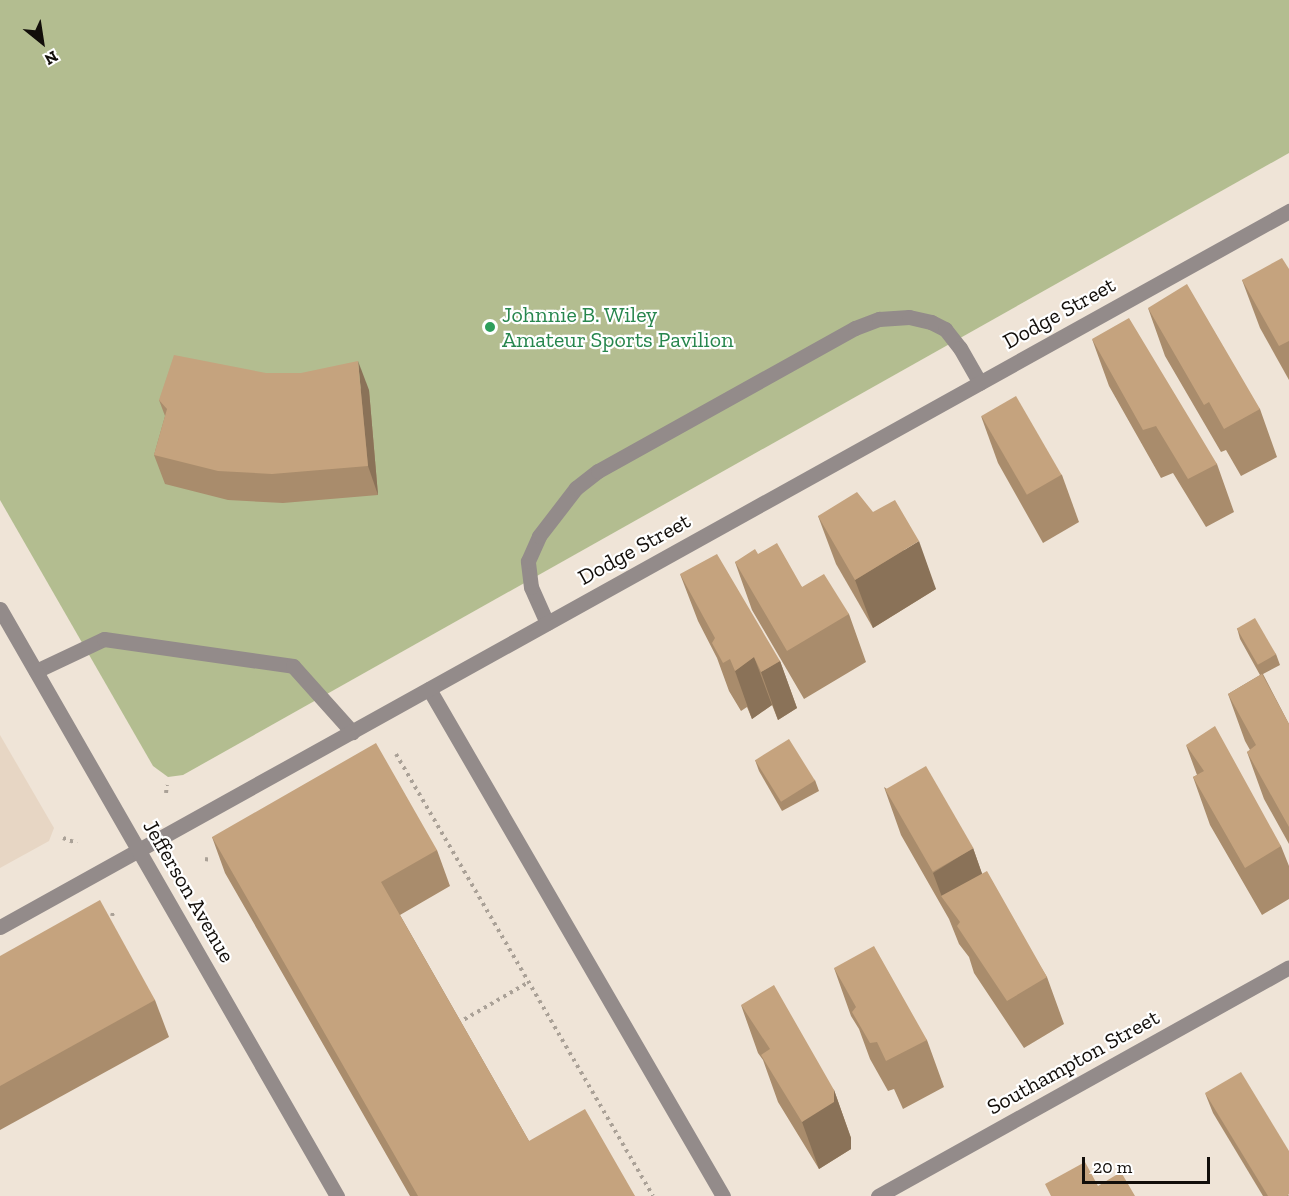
<!DOCTYPE html>
<style>
body{margin:0}
#map{position:relative;width:1289px;height:1196px;overflow:hidden;background:#efe4d7;font-family:"Zilla Slab",serif}
div>[style]{position:absolute}
[style*='--x']{left:calc(var(--x)*1px);top:calc(var(--y)*1px);width:calc(var(--w)*1px);rotate:calc(var(--a)*1deg)}
.built>*{inset:0;background:#e7d6c4}
.green>*{inset:0;background:#b3bd90}
.path>*{height:4px;margin-top:-2px;transform-origin:0;background:repeating-linear-gradient(90deg,#aaa197 0 3px,transparent 0 7.5px)}
.service>*{height:15px;margin:-7.5px;padding:0 7.5px;transform-origin:7.5px;border-radius:7.5px;background:#938b8a}
.minor>*{height:15px;margin:-7.5px;padding:0 7.5px;transform-origin:7.5px;border-radius:7.5px;background:#938b8a}
.tertiary>*{height:15px;margin:-7.5px;padding:0 7.5px;transform-origin:7.5px;border-radius:7.5px;background:#938b8a}
.wall>*{inset:0;background:#a98c6c}
.shaded-wall>*{inset:0;background:#8a7258}
.building>*{inset:0;background:#c5a37e;transform-origin:0 0}
.dots>*{width:16px;height:16px;translate:-50% -50%;box-sizing:border-box;border:3px solid #fff;border-radius:50%}
span{translate:-50% -50%;white-space:nowrap;text-align:center;line-height:1.15;-webkit-text-stroke:4.5px #fff;paint-order:stroke}
.street-label{font-size:22px;color:#120e0a}
.leisure-label{font-size:22px;color:#27864d}
.left{translate:0 -50%;text-align:left}
.north{position:absolute;left:12px;top:12px;width:60px;height:60px;-webkit-text-stroke:4px #fff;paint-order:stroke;rotate:150deg;font-size:16px;font-weight:700;line-height:24px;text-align:center;color:#120e0a}
.north::after{content:'';display:block;margin:auto;width:21px;height:27px;background:#120e0a;clip-path:polygon(50% 0,100% 100%,50% 72%,0 100%)}
.scale{position:absolute;left:1082px;top:1157px;width:128px;height:27px;box-sizing:border-box;border:3px solid #120e0a;border-top:0;padding-left:8px;font-size:18px;line-height:21px;white-space:nowrap;color:#120e0a;-webkit-text-stroke:4px #fff;paint-order:stroke}
</style>
<div id="map">
<div class="built">
<div style="clip-path:polygon(0 735px,54px 828px,49px 841px,0 868px)"></div>
</div>
<div class="green">
<div style="clip-path:polygon(0 0,1289px 0,1289px 153px,183px 775px,168px 777px,153px 766px,0 500px)"></div>
</div>
<div class="path">
<div style="--x:396;--y:754;--w:511;--a:59.82"></div>
<div style="--x:166;--y:793;--w:8;--a:-83"></div>
<div style="--x:63;--y:838;--w:15;--a:20"></div>
<div style="--x:205;--y:859;--w:6;--a:9"></div>
<div style="--x:112;--y:916;--w:6;--a:-72"></div>
<div style="--x:458;--y:1023;--w:82;--a:-30"></div>
</div>
<div class="service">
<div style="--x:547;--y:623;--w:39;--a:-114"></div>
<div style="--x:531;--y:587;--w:26;--a:-97"></div>
<div style="--x:528;--y:561;--w:27;--a:-66"></div>
<div style="--x:539;--y:536;--w:61;--a:-52.4"></div>
<div style="--x:576;--y:488;--w:28;--a:-38"></div>
<div style="--x:598;--y:471;--w:294;--a:-29.1"></div>
<div style="--x:855;--y:328;--w:26;--a:-21"></div>
<div style="--x:879;--y:319;--w:30;--a:-4"></div>
<div style="--x:909;--y:317;--w:23;--a:13"></div>
<div style="--x:931;--y:322;--w:16;--a:27"></div>
<div style="--x:945;--y:329;--w:24;--a:52"></div>
<div style="--x:960;--y:348;--w:40;--a:60.3"></div>
<div style="--x:36;--y:671;--w:75;--a:-25.2"></div>
<div style="--x:104;--y:639;--w:191;--a:8.1"></div>
<div style="--x:293;--y:666;--w:89;--a:48.2"></div>
<div style="--x:429;--y:689;--w:586;--a:59.89"></div>
</div>
<div class="minor">
<div style="--x:0;--y:927;--w:1475;--a:-29.05"></div>
<div style="--x:878;--y:1196;--w:470;--a:-29.1"></div>
</div>
<div class="tertiary">
<div style="--x:0;--y:609;--w:677;--a:60.14"></div>
</div>
<div class="wall">
<div style="clip-path:polygon(1289px 269px,1289px 380px,1260px 328px,1242px 280px)"></div>
<div style="clip-path:polygon(1148px 308px,1260px 409px,1277px 457px,1241px 476px,1226px 450px,1221px 452px,1165px 356px)"></div>
<div style="clip-path:polygon(1092px 339px,1217px 464px,1234px 512px,1206px 527px,1173px 473px,1161px 478px,1109px 386px)"></div>
<div style="clip-path:polygon(266px 373px,369px 390px,378px 495px,283px 503px,228px 500px,165px 484px,154px 455px,165px 416px,159px 400px)"></div>
<div style="clip-path:polygon(981px 416px,1062px 475px,1079px 522px,1043px 543px,998px 463px)"></div>
<div style="clip-path:polygon(873px 512px,936px 589px,873px 628px,836px 564px,818px 516px)"></div>
<div style="clip-path:polygon(758px 554px,802px 587px,849px 614px,866px 662px,804px 699px,752px 610px,735px 562px)"></div>
<div style="clip-path:polygon(680px 574px,780px 661px,797px 708px,778px 720px,772px 705px,752px 719px,747px 707px,741px 711px,729px 691px,717px 658px,698px 621px)"></div>
<div style="clip-path:polygon(1237px 628px,1276px 654px,1280px 665px,1263px 674px,1289px 724px,1289px 844px,1264px 799px,1247px 752px,1250px 750px,1245px 741px,1228px 694px,1260px 675px,1240px 639px)"></div>
<div style="clip-path:polygon(1186px 745px,1281px 846px,1289px 866px,1289px 899px,1262px 915px,1210px 825px,1193px 777px,1197px 775px)"></div>
<div style="clip-path:polygon(755px 760px,815px 780px,819px 791px,782px 811px,759px 771px)"></div>
<div style="clip-path:polygon(884px 787px,973px 848px,982px 874px,1047px 977px,1064px 1024px,1024px 1048px,974px 973px,969px 957px,959px 944px,949px 919px,901px 835px)"></div>
<div style="clip-path:polygon(212px 837px,437px 850px,450px 886px,400px 915px,529px 1141px,635px 1196px,410px 1196px,225px 873px)"></div>
<div style="clip-path:polygon(0 956px,155px 1000px,169px 1037px,0 1130px)"></div>
<div style="clip-path:polygon(834px 968px,927px 1040px,944px 1087px,903px 1109px,894px 1089px,888px 1091px,870px 1059px,859px 1029px,851px 1016px)"></div>
<div style="clip-path:polygon(741px 1005px,834px 1090px,851px 1138px,851px 1149px,819px 1169px,778px 1102px,763px 1060px,758px 1053px)"></div>
<div style="clip-path:polygon(1205px 1093px,1289px 1196px,1263px 1196px,1213px 1113px)"></div>
</div>
<div class="shaded-wall">
<div style="clip-path:polygon(358px 361px,369px 390px,378px 495px,368px 466px)"></div>
<div style="clip-path:polygon(919px 541px,936px 589px,873px 628px,855px 580px)"></div>
<div style="clip-path:polygon(754px 657px,772px 705px,752px 719px,735px 671px)"></div>
<div style="clip-path:polygon(780px 661px,797px 708px,778px 720px,761px 672px)"></div>
<div style="clip-path:polygon(973px 848px,990px 896px,942px 897px,933px 873px)"></div>
<div style="clip-path:polygon(834px 1090px,851px 1138px,851px 1149px,819px 1169px,802px 1122px)"></div>
</div>
<div class="building">
<div style="clip-path:polygon(1282px 258px,1289px 269px,1289px 341px,1279px 346px,1242px 280px)"></div>
<div style="clip-path:polygon(1187px 284px,1260px 409px,1224px 429px,1209px 402px,1204px 405px,1148px 308px)"></div>
<div style="clip-path:polygon(1129px 318px,1217px 464px,1188px 479px,1156px 426px,1143px 430px,1092px 339px)"></div>
<div style="clip-path:polygon(174px 355px,266px 373px,301px 373px,358px 361px,368px 466px,272px 474px,218px 471px,154px 455px,167px 409px,159px 400px)"></div>
<div style="left:1016px;top:396px;width:91px;height:40px;rotate:60deg"></div>
<div style="clip-path:polygon(857px 492px,873px 512px,895px 500px,919px 541px,855px 580px,818px 516px)"></div>
<div style="clip-path:polygon(777px 543px,802px 587px,824px 574px,849px 614px,787px 651px,735px 562px,755px 549px,758px 554px)"></div>
<div style="clip-path:polygon(717px 554px,780px 661px,761px 672px,754px 657px,735px 671px,730px 659px,723px 663px,712px 643px,715px 638px,680px 574px)"></div>
<div style="left:1255px;top:618px;width:42px;height:21px;rotate:60deg"></div>
<div style="clip-path:polygon(1262px 674px,1289px 724px,1289px 827px,1247px 752px,1256px 745px,1228px 694px)"></div>
<div style="clip-path:polygon(1215px 726px,1281px 846px,1245px 868px,1193px 777px,1204px 771px,1186px 745px)"></div>
<div style="left:789px;top:739px;width:49px;height:40px;rotate:58deg"></div>
<div style="clip-path:polygon(376px 743px,437px 850px,381px 882px,529px 1141px,585px 1109px,635px 1196px,418px 1196px,212px 837px)"></div>
<div style="left:926px;top:766px;width:95px;height:47px;rotate:60deg"></div>
<div style="clip-path:polygon(987px 871px,1047px 977px,1007px 1001px,957px 926px,960px 922px,941px 896px)"></div>
<div style="clip-path:polygon(100px 900px,155px 1000px,0 1086px,0 956px)"></div>
<div style="clip-path:polygon(874px 946px,927px 1040px,886px 1061px,877px 1042px,870px 1043px,852px 1012px,856px 1007px,834px 968px)"></div>
<div style="clip-path:polygon(774px 985px,834px 1090px,834px 1102px,802px 1122px,761px 1055px,770px 1049px,741px 1005px)"></div>
<div style="clip-path:polygon(1241px 1072px,1289px 1151px,1289px 1194px,1287px 1196px,1268px 1196px,1205px 1093px)"></div>
<div style="clip-path:polygon(1085px 1162px,1098px 1186px,1121px 1172px,1135px 1196px,1051px 1196px,1045px 1184px)"></div>
</div>
<div class="dots">
<div style="left:490px;top:327px;background:#2e9e5b"></div>
</div>
<div class="street-label">
<span style="left:1059px;top:313px;rotate:-29deg">Dodge Street</span>
<span style="left:634px;top:549px;rotate:-29deg">Dodge Street</span>
<span style="left:189px;top:891px;rotate:60deg">Jefferson Avenue</span>
<span style="left:1073px;top:1062px;rotate:-29deg">Southampton Street</span>
</div>
<div class="leisure-label">
<span class="left" style="left:502px;top:327px">Johnnie B. Wiley<br>Amateur Sports Pavilion</span>
</div>
<div class="north">N</div>
<div class="scale">20 m</div>
</div>
